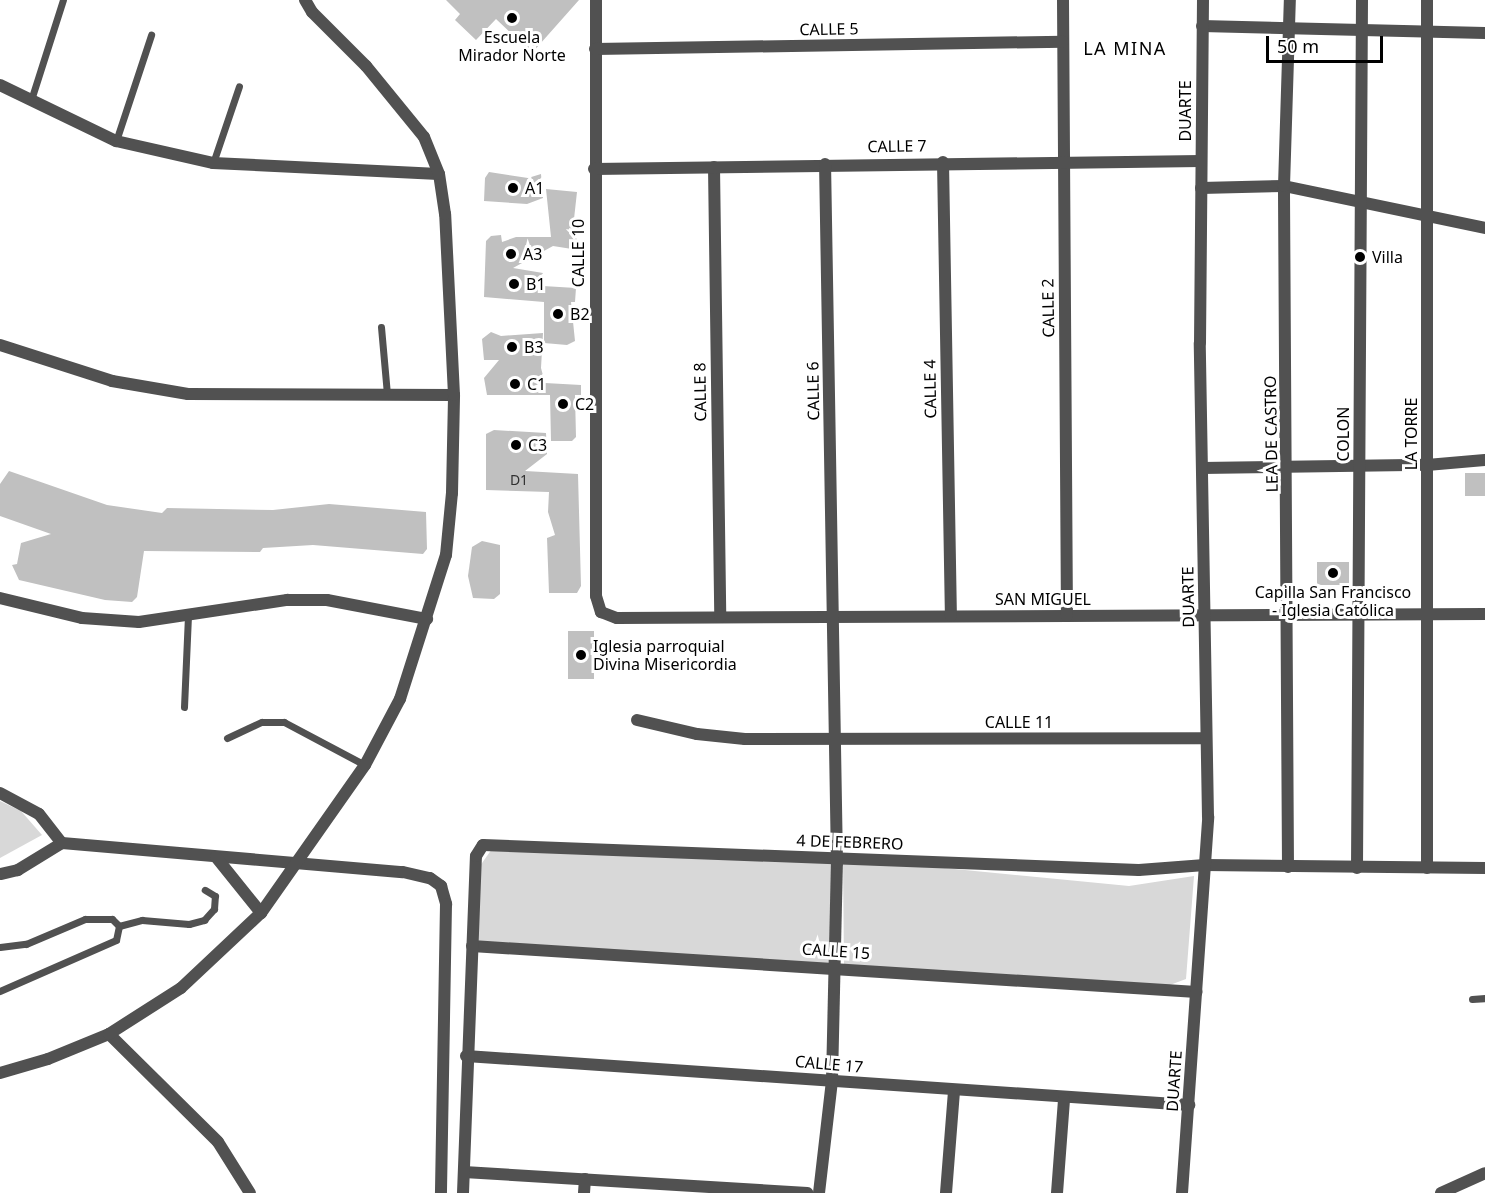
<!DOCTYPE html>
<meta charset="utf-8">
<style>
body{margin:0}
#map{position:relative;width:1485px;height:1193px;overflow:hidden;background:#fff;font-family:"Noto Sans",sans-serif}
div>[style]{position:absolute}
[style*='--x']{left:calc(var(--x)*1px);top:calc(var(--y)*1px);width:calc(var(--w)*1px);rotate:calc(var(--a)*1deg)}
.green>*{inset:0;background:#d8d8d8}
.building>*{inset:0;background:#c0c0c0;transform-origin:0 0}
.service>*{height:7px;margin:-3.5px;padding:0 3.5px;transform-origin:3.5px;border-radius:3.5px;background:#515151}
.minor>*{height:12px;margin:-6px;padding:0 6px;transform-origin:6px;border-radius:6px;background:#515151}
.dots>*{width:16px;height:16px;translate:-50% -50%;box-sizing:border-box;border:3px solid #fff;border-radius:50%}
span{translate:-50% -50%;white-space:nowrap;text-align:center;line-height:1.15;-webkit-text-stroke:6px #fff;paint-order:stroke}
.number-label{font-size:14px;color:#303030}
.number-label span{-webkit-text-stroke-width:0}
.street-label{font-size:16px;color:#000}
.poi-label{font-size:16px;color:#000}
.left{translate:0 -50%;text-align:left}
.neighbourhood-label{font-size:18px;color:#000;letter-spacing:1.5px}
.scale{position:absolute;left:1266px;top:36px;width:117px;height:27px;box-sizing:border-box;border:3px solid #000;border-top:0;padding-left:8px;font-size:18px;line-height:21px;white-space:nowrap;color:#000;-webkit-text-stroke:4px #fff;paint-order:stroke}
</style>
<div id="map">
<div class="green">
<div style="clip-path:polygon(0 801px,21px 811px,42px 835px,0 858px)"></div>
<div style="clip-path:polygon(494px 846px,836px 863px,836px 967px,477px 946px,475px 873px)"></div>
<div style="clip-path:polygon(843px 858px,1129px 886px,1194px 876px,1186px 979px,1159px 989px,844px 969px)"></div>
</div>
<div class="building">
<div style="clip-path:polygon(446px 0,579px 0,532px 53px,496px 19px,476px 40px,455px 20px,460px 14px)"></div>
<div style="clip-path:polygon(489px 172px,528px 178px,541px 174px,543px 198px,527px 204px,484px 201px,485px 178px)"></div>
<div style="clip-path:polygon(546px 189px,577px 192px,573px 228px,578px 244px,572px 249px,553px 246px,513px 268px,543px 273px,543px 286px,576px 288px,575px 302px,571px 302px,575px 341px,567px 345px,544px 343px,544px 302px,484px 297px,486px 241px,491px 236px,501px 235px,502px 242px,516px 237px,551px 237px)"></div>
<div style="clip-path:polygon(491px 332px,501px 336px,543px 333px,541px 368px,545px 383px,581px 385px,581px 395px,575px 395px,576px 437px,572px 441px,551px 441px,550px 395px,487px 395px,484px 378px,499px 360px,484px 360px,482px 339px)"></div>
<div style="clip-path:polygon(494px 430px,546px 433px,547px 454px,525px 471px,578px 474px,581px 586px,577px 593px,549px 593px,547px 538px,555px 535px,548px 512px,549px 492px,486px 490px,486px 434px)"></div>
<div style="clip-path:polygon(9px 471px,107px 505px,162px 513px,167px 508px,273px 510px,329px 504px,426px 512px,427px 549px,423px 554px,313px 545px,263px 548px,260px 552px,144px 551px,137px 597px,132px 602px,105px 600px,19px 580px,12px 565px,17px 564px,21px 543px,51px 534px,0 516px,0 484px)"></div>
<div style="left:1465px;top:473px;width:20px;height:23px"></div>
<div style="clip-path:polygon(482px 541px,500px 545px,500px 594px,494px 599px,473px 598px,468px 576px,472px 547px)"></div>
<div style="left:1317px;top:562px;width:32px;height:23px"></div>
<div style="left:568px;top:631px;width:26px;height:48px"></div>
</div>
<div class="service">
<div style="--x:31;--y:100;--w:105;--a:-72.3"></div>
<div style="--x:116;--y:141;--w:112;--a:-71.7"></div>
<div style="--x:213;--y:163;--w:81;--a:-71.3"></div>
<div style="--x:381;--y:327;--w:67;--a:84.9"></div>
<div style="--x:184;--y:707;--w:90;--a:-87.5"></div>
<div style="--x:227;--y:738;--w:38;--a:-25"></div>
<div style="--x:262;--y:722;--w:22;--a:0"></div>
<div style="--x:284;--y:722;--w:92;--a:28"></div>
<div style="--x:119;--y:926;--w:24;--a:-15"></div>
<div style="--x:142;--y:920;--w:47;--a:4.9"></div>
<div style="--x:189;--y:924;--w:16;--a:-15"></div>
<div style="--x:204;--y:920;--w:15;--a:-48"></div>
<div style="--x:214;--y:909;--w:13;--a:-86"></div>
<div style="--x:215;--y:896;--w:12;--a:-149"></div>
<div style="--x:0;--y:947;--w:26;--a:-7"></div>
<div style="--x:26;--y:944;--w:64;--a:-23"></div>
<div style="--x:85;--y:919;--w:27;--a:0"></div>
<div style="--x:112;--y:919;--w:10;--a:45"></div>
<div style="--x:119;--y:926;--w:14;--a:102"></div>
<div style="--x:116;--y:940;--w:127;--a:156.3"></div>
<div style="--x:1472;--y:999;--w:13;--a:-4"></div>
</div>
<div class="minor">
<div style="--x:596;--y:0;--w:596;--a:90"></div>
<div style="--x:596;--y:596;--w:17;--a:73"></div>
<div style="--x:601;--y:612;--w:17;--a:21"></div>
<div style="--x:617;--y:618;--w:868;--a:-0.26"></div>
<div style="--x:1063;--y:0;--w:616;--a:89.63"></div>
<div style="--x:1202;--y:26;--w:283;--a:1.4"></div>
<div style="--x:595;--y:49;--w:468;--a:-0.9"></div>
<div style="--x:0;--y:85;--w:129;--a:25.8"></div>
<div style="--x:116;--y:141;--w:99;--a:12.8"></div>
<div style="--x:213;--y:163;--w:226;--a:2.8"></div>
<div style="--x:943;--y:162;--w:454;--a:89"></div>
<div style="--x:714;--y:167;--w:450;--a:89.2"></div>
<div style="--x:594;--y:169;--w:607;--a:-0.76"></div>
<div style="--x:1201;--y:188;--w:83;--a:-1.4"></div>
<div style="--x:1284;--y:186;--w:205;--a:11.8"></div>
<div style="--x:0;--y:345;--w:118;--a:17.8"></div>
<div style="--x:112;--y:381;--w:77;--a:9.7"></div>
<div style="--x:188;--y:394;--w:266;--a:0.2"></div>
<div style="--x:1202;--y:468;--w:225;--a:-0.8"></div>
<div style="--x:1427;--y:465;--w:58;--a:-4.9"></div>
<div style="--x:0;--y:598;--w:84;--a:13.7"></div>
<div style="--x:82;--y:618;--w:57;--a:4"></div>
<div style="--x:139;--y:622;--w:150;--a:-8.5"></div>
<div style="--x:287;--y:600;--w:40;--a:0"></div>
<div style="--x:327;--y:600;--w:102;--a:10.8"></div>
<div style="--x:637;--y:720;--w:62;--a:13.1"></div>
<div style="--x:697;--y:734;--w:48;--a:5.9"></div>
<div style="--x:745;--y:739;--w:459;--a:-0.1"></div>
<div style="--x:0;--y:793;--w:44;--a:28.3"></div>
<div style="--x:39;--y:814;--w:37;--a:52"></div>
<div style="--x:62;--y:843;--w:52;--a:148.5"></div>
<div style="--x:18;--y:870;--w:18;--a:167"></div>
<div style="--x:62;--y:843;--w:342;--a:4.9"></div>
<div style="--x:403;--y:872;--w:28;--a:13"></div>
<div style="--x:430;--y:878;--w:14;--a:36"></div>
<div style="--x:441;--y:886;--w:19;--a:74"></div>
<div style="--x:446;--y:904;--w:289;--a:91"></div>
<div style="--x:216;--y:857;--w:72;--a:51.2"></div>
<div style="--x:1288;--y:867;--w:681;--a:-90.34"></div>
<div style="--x:1284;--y:186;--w:186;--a:-88.2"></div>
<div style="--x:1357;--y:868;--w:868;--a:-89.67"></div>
<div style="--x:1427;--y:868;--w:868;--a:-90"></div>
<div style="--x:472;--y:946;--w:726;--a:3.63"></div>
<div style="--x:109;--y:1034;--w:153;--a:44.7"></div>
<div style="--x:218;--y:1142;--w:60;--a:57.9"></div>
<div style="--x:466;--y:1056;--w:725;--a:3.88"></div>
<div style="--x:0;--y:1073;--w:50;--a:-16.3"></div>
<div style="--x:48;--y:1059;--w:66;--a:-22.3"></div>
<div style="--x:109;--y:1034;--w:85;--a:-32.6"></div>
<div style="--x:181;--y:988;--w:110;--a:-43.2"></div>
<div style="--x:261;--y:913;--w:181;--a:-54.9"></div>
<div style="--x:365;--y:765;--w:75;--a:-62.1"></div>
<div style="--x:400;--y:699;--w:151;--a:-72.3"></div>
<div style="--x:446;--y:555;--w:62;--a:-84.5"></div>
<div style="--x:452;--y:493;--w:98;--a:-88.8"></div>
<div style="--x:454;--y:395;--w:181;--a:-92.8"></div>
<div style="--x:445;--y:214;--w:40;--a:-98.5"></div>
<div style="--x:439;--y:174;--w:40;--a:-112"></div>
<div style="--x:424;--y:137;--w:92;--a:-129.2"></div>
<div style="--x:366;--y:66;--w:76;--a:-135"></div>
<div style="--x:312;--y:12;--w:14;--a:-120"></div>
<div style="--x:464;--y:1172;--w:344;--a:3.5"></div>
<div style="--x:463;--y:1193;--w:337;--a:-87.8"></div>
<div style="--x:476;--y:856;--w:13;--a:-58"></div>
<div style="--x:483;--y:845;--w:656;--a:2.18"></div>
<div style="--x:1139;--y:870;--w:66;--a:-4.3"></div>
<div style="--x:1205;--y:865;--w:280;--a:0.6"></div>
<div style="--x:584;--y:1193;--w:14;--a:-86"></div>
<div style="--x:819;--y:1193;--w:114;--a:-83.4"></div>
<div style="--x:832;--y:1080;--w:217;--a:-88.7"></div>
<div style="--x:837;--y:863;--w:699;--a:-90.98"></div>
<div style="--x:946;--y:1193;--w:101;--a:-85.5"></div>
<div style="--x:1057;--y:1193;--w:94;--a:-85.7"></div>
<div style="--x:1182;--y:1193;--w:377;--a:-86"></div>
<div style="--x:1208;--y:817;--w:474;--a:-91"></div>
<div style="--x:1200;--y:343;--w:343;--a:-89.5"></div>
<div style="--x:1441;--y:1193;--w:48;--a:-24.4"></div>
</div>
<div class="dots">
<div style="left:512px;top:18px;background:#000"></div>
<div style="left:513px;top:188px;background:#000"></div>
<div style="left:511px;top:254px;background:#000"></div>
<div style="left:1360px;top:257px;background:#000"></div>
<div style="left:514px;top:284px;background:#000"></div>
<div style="left:558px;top:314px;background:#000"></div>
<div style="left:512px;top:347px;background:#000"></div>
<div style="left:515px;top:384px;background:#000"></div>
<div style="left:563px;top:404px;background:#000"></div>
<div style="left:516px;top:445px;background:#000"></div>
<div style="left:1333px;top:573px;background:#000"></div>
<div style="left:581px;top:655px;background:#000"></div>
</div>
<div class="number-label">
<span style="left:519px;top:480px">D1</span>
</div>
<div class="street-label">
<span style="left:829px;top:29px;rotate:-1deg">CALLE 5</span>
<span style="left:1185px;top:111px;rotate:-90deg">DUARTE</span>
<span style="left:897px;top:146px;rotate:-1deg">CALLE 7</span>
<span style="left:578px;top:253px;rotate:-90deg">CALLE 10</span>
<span style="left:1048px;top:308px;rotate:-91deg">CALLE 2</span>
<span style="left:930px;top:389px;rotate:-91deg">CALLE 4</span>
<span style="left:813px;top:391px;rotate:-91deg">CALLE 6</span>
<span style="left:700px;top:392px;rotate:-91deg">CALLE 8</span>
<span style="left:1271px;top:434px;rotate:-91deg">LEA DE CASTRO</span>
<span style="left:1343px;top:434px;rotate:-90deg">COLON</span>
<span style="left:1411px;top:434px;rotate:-90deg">LA TORRE</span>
<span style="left:1188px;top:597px;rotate:-91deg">DUARTE</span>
<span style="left:1043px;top:599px">SAN MIGUEL</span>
<span style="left:1019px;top:722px">CALLE 11</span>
<span style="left:850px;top:842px;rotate:2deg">4 DE FEBRERO</span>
<span style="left:836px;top:951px;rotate:4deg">CALLE 15</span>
<span style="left:829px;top:1064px;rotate:5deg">CALLE 17</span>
<span style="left:1174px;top:1081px;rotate:-86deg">DUARTE</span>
</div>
<div class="poi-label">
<span style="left:512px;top:46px">Escuela<br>Mirador Norte</span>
<span class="left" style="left:525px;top:188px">A1</span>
<span class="left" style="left:523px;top:254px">A3</span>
<span class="left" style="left:1372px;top:257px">Villa</span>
<span class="left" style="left:526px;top:284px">B1</span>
<span class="left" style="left:570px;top:314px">B2</span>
<span class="left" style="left:524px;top:347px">B3</span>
<span class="left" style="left:527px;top:384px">C1</span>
<span class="left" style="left:575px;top:404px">C2</span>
<span class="left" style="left:528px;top:445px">C3</span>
<span style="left:1333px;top:601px">Capilla San Francisco<br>- Iglesia Católica</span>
<span class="left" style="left:593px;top:655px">Iglesia parroquial<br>Divina Misericordia</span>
</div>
<div class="neighbourhood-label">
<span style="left:1125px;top:48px">LA MINA</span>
</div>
<div class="scale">50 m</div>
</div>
